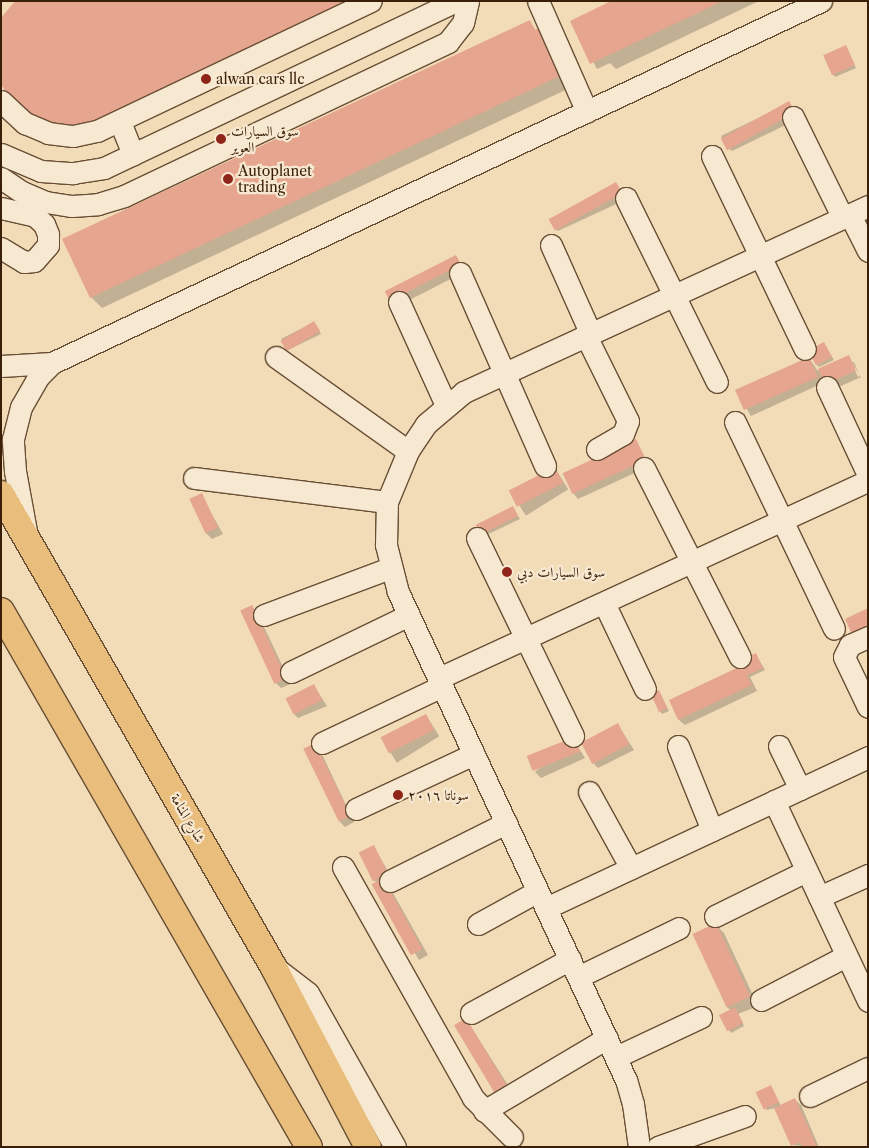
<!DOCTYPE html>
<meta charset="utf-8">
<style>
body{margin:0}
#map{position:relative;width:869px;height:1148px;overflow:hidden;background:#f2dcb8;font-family:"Libre Caslon Text",Amiri,serif}
div>[style]{position:absolute}
[style*='--x']{left:calc(var(--x)*1px);top:calc(var(--y)*1px);width:calc(var(--w)*1px);rotate:calc(var(--a)*1deg)}
.shadow>*{inset:0;background:#0003;transform-origin:0 0}
.building>*{inset:0;background:#e6a58e;transform-origin:0 0}
.roads{filter:drop-shadow(1px 0 #684e34) drop-shadow(-1px 0 #684e34) drop-shadow(0 1px #684e34) drop-shadow(0 -1px #684e34)}
.minor>*{height:21px;margin:-10.5px;padding:0 10.5px;transform-origin:10.5px;border-radius:10.5px;background:#f7e8d1}
.major>*{height:26px;margin:-13px;padding:0 13px;transform-origin:13px;border-radius:13px;background:#e9be7c}
.dots>*{width:14px;height:14px;translate:-50% -50%;box-sizing:border-box;border:2px solid #f7e8d1;border-radius:50%}
span{translate:-50% -50%;white-space:nowrap;text-align:center;line-height:1.15;-webkit-text-stroke:4.5px #f7e8d1;paint-order:stroke}
.poi-label{font-size:14px;color:#3a1f08}
.left{translate:0 -50%;text-align:left}
.street-label{font-size:14px;color:#3a1f08}
.frame{position:absolute;inset:0;border:2px solid #3a1f08;pointer-events:none}
</style>
<div id="map">
<div class="shadow">
<div style="clip-path:polygon(614px 1px,759px 1px,616px 69px,610px 63px,597px 69px,571px 21px)"></div>
<div style="clip-path:polygon(530px 22px,574px 86px,102px 308px,91px 297px)"></div>
<div style="clip-path:polygon(846px 47px,856px 68px,835px 77px,833px 74px)"></div>
<div style="clip-path:polygon(789px 103px,800px 118px,732px 151px,726px 146px,721px 136px)"></div>
<div style="clip-path:polygon(616px 183px,627px 199px,558px 231px,552px 225px)"></div>
<div style="clip-path:polygon(456px 257px,466px 271px,396px 307px,390px 301px)"></div>
<div style="clip-path:polygon(314px 322px,321px 334px,288px 350px,285px 347px,281px 339px)"></div>
<div style="clip-path:polygon(824px 343px,834px 360px,819px 367px,817px 365px)"></div>
<div style="clip-path:polygon(evenodd,849px 357px,861px 377px,832px 390px,825px 382px,751px 416px,736px 391px,809px 358px,818px 371px,849px 357px,851px 362px,854px 362px,860px 376px,858px 377px,851px 362px)"></div>
<div style="clip-path:polygon(636px 441px,650px 466px,578px 499px,573px 493px)"></div>
<div style="left:555px;top:468px;width:25px;height:50px;rotate:58deg"></div>
<div style="clip-path:polygon(201px 495px,223px 534px,212px 539px,206px 533px)"></div>
<div style="clip-path:polygon(513px 508px,520px 519px,484px 536px,481px 533px)"></div>
<div style="clip-path:polygon(251px 606px,257px 612px,291px 684px,281px 688px,276px 683px)"></div>
<div style="clip-path:polygon(756px 655px,765px 670px,750px 677px,757px 691px,685px 725px,679px 720px,670px 701px,746px 670px)"></div>
<div style="clip-path:polygon(314px 686px,327px 706px,298px 718px,293px 713px)"></div>
<div style="clip-path:polygon(659px 691px,669px 711px,662px 714px,660px 711px)"></div>
<div style="left:426px;top:715px;width:25px;height:50px;rotate:58deg"></div>
<div style="clip-path:polygon(618px 725px,634px 750px,598px 768px,592px 762px)"></div>
<div style="clip-path:polygon(573px 739px,585px 758px,541px 778px,535px 772px)"></div>
<div style="clip-path:polygon(305px 749px,320px 750px,354px 822px,345px 827px,339px 821px)"></div>
<div style="clip-path:polygon(374px 847px,393px 880px,389px 886px,428px 955px,419px 960px,374px 885px,377px 883px,374px 880px)"></div>
<div style="clip-path:polygon(715px 924px,724px 933px,758px 1006px,738px 1014px,744px 1026px,731px 1033px,720px 1016px,731px 1011px,727px 1007px)"></div>
<div style="clip-path:polygon(466px 1019px,513px 1093px,502px 1099px)"></div>
<div style="clip-path:polygon(771px 1086px,781px 1106px,795px 1100px,801px 1105px,819px 1147px,792px 1145px,775px 1108px,767px 1110px,765px 1108px)"></div>
</div>
<div class="building">
<div style="clip-path:polygon(15px 1px,355px 1px,96px 122px,72px 126px,47px 123px,27px 112px,12px 102px,1px 84px,1px 18px)"></div>
<div style="clip-path:polygon(611px 1px,723px 1px,590px 64px,570px 21px)"></div>
<div style="clip-path:polygon(530px 20px,535px 30px,541px 27px,564px 74px,90px 298px,62px 239px)"></div>
<div style="left:846px;top:45px;width:22px;height:25px;rotate:66deg"></div>
<div style="left:789px;top:101px;width:13px;height:78px;rotate:61deg"></div>
<div style="left:616px;top:182px;width:13px;height:77px;rotate:61deg"></div>
<div style="left:456px;top:255px;width:11px;height:80px;rotate:63deg"></div>
<div style="left:314px;top:321px;width:12px;height:39px;rotate:59deg"></div>
<div style="left:824px;top:342px;width:17px;height:18px;rotate:62deg"></div>
<div style="left:849px;top:355px;width:17px;height:34px;rotate:66deg"></div>
<div style="left:809px;top:357px;width:22px;height:81px;rotate:66deg"></div>
<div style="left:636px;top:439px;width:23px;height:81px;rotate:65deg"></div>
<div style="left:555px;top:467px;width:18px;height:52px;rotate:63deg"></div>
<div style="left:202px;top:493px;width:38px;height:14px;rotate:65deg"></div>
<div style="left:513px;top:506px;width:11px;height:42px;rotate:63deg"></div>
<div style="left:252px;top:605px;width:81px;height:13px;rotate:65deg"></div>
<div style="clip-path:polygon(868px 608px,868px 632px,854px 639px,845px 619px)"></div>
<div style="clip-path:polygon(756px 653px,763px 668px,747px 675px,752px 685px,678px 720px,669px 700px,743px 665px,740px 660px)"></div>
<div style="left:314px;top:684px;width:18px;height:32px;rotate:63deg"></div>
<div style="left:659px;top:690px;width:20px;height:9px;rotate:66deg"></div>
<div style="left:426px;top:714px;width:18px;height:51px;rotate:63deg"></div>
<div style="left:618px;top:723px;width:24px;height:42px;rotate:62deg"></div>
<div style="left:574px;top:737px;width:16px;height:51px;rotate:68deg"></div>
<div style="left:315px;top:743px;width:81px;height:13px;rotate:64deg"></div>
<div style="left:374px;top:845px;width:32px;height:17px;rotate:64deg"></div>
<div style="left:383px;top:878px;width:81px;height:13px;rotate:61deg"></div>
<div style="left:716px;top:923px;width:81px;height:26px;rotate:65deg"></div>
<div style="left:735px;top:1007px;width:18px;height:18px;rotate:63deg"></div>
<div style="left:466px;top:1018px;width:81px;height:14px;rotate:59deg"></div>
<div style="left:771px;top:1085px;width:19px;height:17px;rotate:65deg"></div>
<div style="clip-path:polygon(795px 1098px,817px 1147px,803px 1147px,800px 1142px,791px 1146px,774px 1108px)"></div>
</div>
<div class="roads">
<div class="minor">
<div style="--x:538;--y:1;--w:121;--a:66.2"></div>
<div style="--x:1;--y:101;--w:33;--a:43"></div>
<div style="--x:25;--y:123;--w:25;--a:23"></div>
<div style="--x:48;--y:133;--w:25;--a:7"></div>
<div style="--x:73;--y:136;--w:25;--a:-12"></div>
<div style="--x:97;--y:131;--w:303;--a:-25.4"></div>
<div style="--x:793;--y:117;--w:113;--a:63.7"></div>
<div style="--x:120;--y:122;--w:35;--a:68"></div>
<div style="--x:1;--y:154;--w:43;--a:23"></div>
<div style="--x:41;--y:171;--w:32;--a:4"></div>
<div style="--x:73;--y:173;--w:31;--a:-9"></div>
<div style="--x:104;--y:168;--w:389;--a:-25.4"></div>
<div style="--x:712;--y:156;--w:214;--a:64.3"></div>
<div style="--x:1;--y:178;--w:25;--a:34"></div>
<div style="--x:22;--y:192;--w:26;--a:23"></div>
<div style="--x:46;--y:202;--w:26;--a:9"></div>
<div style="--x:72;--y:206;--w:26;--a:-4"></div>
<div style="--x:98;--y:204;--w:27;--a:-17"></div>
<div style="--x:124;--y:196;--w:359;--a:-25.4"></div>
<div style="--x:448;--y:42;--w:24;--a:-52"></div>
<div style="--x:463;--y:23;--w:23;--a:-77"></div>
<div style="--x:626;--y:198;--w:205;--a:63.7"></div>
<div style="--x:1;--y:208;--w:35;--a:13"></div>
<div style="--x:35;--y:216;--w:12;--a:42"></div>
<div style="--x:44;--y:224;--w:11;--a:68"></div>
<div style="--x:48;--y:234;--w:11;--a:90"></div>
<div style="--x:48;--y:245;--w:21;--a:131"></div>
<div style="--x:34;--y:261;--w:10;--a:174"></div>
<div style="--x:24;--y:262;--w:27;--a:-149"></div>
<div style="--x:850;--y:215;--w:40;--a:63.4"></div>
<div style="--x:551;--y:245;--w:95;--a:65.9"></div>
<div style="--x:460;--y:273;--w:211;--a:66.2"></div>
<div style="--x:399;--y:302;--w:113;--a:65.5"></div>
<div style="--x:585;--y:334;--w:97;--a:63.7"></div>
<div style="--x:628;--y:421;--w:14;--a:111"></div>
<div style="--x:623;--y:434;--w:30;--a:150"></div>
<div style="--x:276;--y:357;--w:162;--a:35.5"></div>
<div style="--x:1;--y:366;--w:51;--a:-3.4"></div>
<div style="--x:52;--y:363;--w:850;--a:-25.21"></div>
<div style="--x:827;--y:387;--w:97;--a:65"></div>
<div style="--x:735;--y:422;--w:229;--a:64.4"></div>
<div style="--x:644;--y:468;--w:212;--a:63.1"></div>
<div style="--x:194;--y:478;--w:194;--a:7.1"></div>
<div style="--x:26;--y:531;--w:61;--a:-100.4"></div>
<div style="--x:15;--y:471;--w:32;--a:-94"></div>
<div style="--x:13;--y:439;--w:33;--a:-76"></div>
<div style="--x:21;--y:407;--w:36;--a:-60"></div>
<div style="--x:39;--y:376;--w:18;--a:-45"></div>
<div style="--x:477;--y:538;--w:220;--a:64.1"></div>
<div style="--x:604;--y:603;--w:95;--a:64.5"></div>
<div style="--x:264;--y:615;--w:134;--a:-20.5"></div>
<div style="--x:868;--y:637;--w:20;--a:156"></div>
<div style="--x:850;--y:645;--w:13;--a:117"></div>
<div style="--x:844;--y:657;--w:55;--a:64.4"></div>
<div style="--x:291;--y:672;--w:131;--a:-25.8"></div>
<div style="--x:439;--y:678;--w:472;--a:-24.7"></div>
<div style="--x:322;--y:743;--w:133;--a:-25.4"></div>
<div style="--x:678;--y:746;--w:91;--a:68"></div>
<div style="--x:779;--y:746;--w:48;--a:64"></div>
<div style="--x:589;--y:792;--w:87;--a:61.1"></div>
<div style="--x:774;--y:801;--w:221;--a:64.8"></div>
<div style="--x:356;--y:809;--w:130;--a:-25"></div>
<div style="--x:343;--y:867;--w:265;--a:60.6"></div>
<div style="--x:473;--y:1098;--w:55;--a:45"></div>
<div style="--x:390;--y:881;--w:130;--a:-26.6"></div>
<div style="--x:819;--y:897;--w:54;--a:-24.2"></div>
<div style="--x:546;--y:908;--w:356;--a:-25.1"></div>
<div style="--x:715;--y:916;--w:102;--a:-26.3"></div>
<div style="--x:478;--y:924;--w:68;--a:-28.8"></div>
<div style="--x:273;--y:966;--w:44;--a:37.6"></div>
<div style="--x:308;--y:993;--w:177;--a:60.5"></div>
<div style="--x:578;--y:977;--w:112;--a:-25.9"></div>
<div style="--x:761;--y:1000;--w:96;--a:-27.4"></div>
<div style="--x:471;--y:1013;--w:113;--a:-28.6"></div>
<div style="--x:616;--y:1057;--w:94;--a:-25.2"></div>
<div style="--x:810;--y:1096;--w:64;--a:-25.8"></div>
<div style="--x:484;--y:1111;--w:143;--a:-30.7"></div>
<div style="--x:639;--y:1147;--w:43;--a:-97.9"></div>
<div style="--x:633;--y:1104;--w:25;--a:-106"></div>
<div style="--x:626;--y:1080;--w:539;--a:-115.04"></div>
<div style="--x:398;--y:592;--w:49;--a:-104.3"></div>
<div style="--x:386;--y:545;--w:43;--a:-88.7"></div>
<div style="--x:387;--y:502;--w:55;--a:-67.6"></div>
<div style="--x:408;--y:451;--w:32;--a:-56"></div>
<div style="--x:426;--y:424;--w:50;--a:-40.1"></div>
<div style="--x:464;--y:392;--w:445;--a:-24.7"></div>
<div style="--x:658;--y:1147;--w:92;--a:-19.6"></div>
</div>
<div class="major">
<div style="--x:1;--y:494;--w:545;--a:60.05"></div>
<div style="--x:273;--y:966;--w:204;--a:62.3"></div>
<div style="--x:1;--y:611;--w:618;--a:60.12"></div>
</div>
</div>
<div class="dots">
<div style="left:206px;top:79px;background:#8f2418"></div>
<div style="left:221px;top:139px;background:#8f2418"></div>
<div style="left:228px;top:179px;background:#8f2418"></div>
<div style="left:507px;top:572px;background:#8f2418"></div>
<div style="left:398px;top:795px;background:#8f2418"></div>
</div>
<div class="poi-label">
<span class="left" style="left:216px;top:79px">alwan cars llc</span>
<span class="left" style="left:231px;top:139px">سوق السيارات<br>العوير</span>
<span class="left" style="left:238px;top:179px">Autoplanet<br>trading</span>
<span class="left" style="left:517px;top:572px">سوق السيارات دبي</span>
<span class="left" style="left:408px;top:795px">سوناتا ٢٠١٦</span>
</div>
<div class="street-label">
<span style="left:188px;top:818px;rotate:60deg">شارع المنامة</span>
</div>
<div class="frame"></div>
</div>
